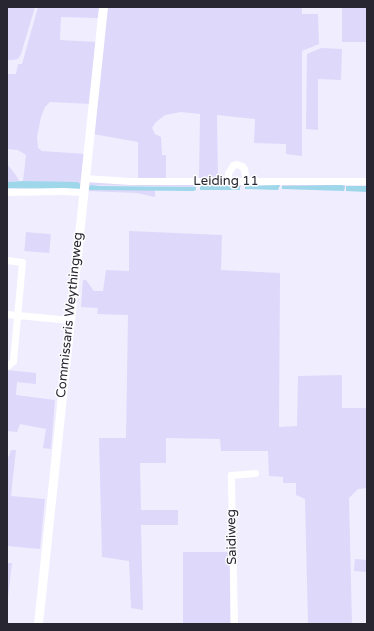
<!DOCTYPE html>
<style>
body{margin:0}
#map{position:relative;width:374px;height:631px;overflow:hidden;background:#f0edff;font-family:"Varela Round",sans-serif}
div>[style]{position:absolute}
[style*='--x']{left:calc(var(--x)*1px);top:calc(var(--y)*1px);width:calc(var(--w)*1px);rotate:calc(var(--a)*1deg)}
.green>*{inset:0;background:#ded8fa;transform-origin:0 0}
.water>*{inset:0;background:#9ed6ea;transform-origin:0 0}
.minor>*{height:7px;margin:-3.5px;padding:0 3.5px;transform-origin:3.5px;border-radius:3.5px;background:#fff}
.major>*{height:9px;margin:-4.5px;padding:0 4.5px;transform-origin:4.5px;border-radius:4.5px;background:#fff}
span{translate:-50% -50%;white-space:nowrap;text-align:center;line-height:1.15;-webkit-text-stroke:3px #fdfdfd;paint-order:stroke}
.street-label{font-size:13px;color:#282631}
.frame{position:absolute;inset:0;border:8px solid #282631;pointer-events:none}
</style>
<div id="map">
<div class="green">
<div style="clip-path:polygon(7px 7px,35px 7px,21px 54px,18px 59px,12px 60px,7px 60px)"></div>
<div style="clip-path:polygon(38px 7px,100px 7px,99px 18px,61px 17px,60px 40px,97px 42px,91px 104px,50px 102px,45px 107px,41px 117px,37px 137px,38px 148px,42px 151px,85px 154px,81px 184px,23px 181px,26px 155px,18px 150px,7px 149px,7px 74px,16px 74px,18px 64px,22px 64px)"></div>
<div style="clip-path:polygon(105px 7px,302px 7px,302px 14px,318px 14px,319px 44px,302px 51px,302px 156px,286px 154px,286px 144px,254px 143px,255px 119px,217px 115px,218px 178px,199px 178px,200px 114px,181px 112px,165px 115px,156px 122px,152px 128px,155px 134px,161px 137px,162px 155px,166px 155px,166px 178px,138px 179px,138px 142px,93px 134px)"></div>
<div style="left:342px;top:7px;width:25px;height:35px"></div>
<div style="clip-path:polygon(321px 48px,342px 49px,341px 80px,318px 79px,318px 130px,306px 129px,307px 54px)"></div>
<div style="clip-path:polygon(7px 164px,15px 174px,19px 181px,7px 182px)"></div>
<div style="clip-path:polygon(89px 180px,196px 184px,196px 187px,90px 185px,88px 188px,155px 190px,155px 197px,137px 193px,86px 191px)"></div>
<div style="clip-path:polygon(345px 182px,345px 187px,282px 186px,282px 183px)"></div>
<div style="left:200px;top:183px;width:41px;height:3px;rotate:1deg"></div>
<div style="clip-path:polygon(129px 231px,222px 235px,221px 270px,280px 273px,279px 427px,297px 426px,298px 376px,342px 375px,342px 408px,367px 408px,367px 488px,358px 489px,349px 498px,352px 624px,308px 624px,305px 499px,296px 495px,296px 483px,283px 483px,283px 477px,269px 476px,268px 451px,221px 451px,220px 439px,166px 438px,166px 463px,140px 463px,141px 510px,178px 510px,178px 525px,141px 525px,143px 610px,131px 608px,129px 561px,102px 557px,99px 438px,126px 438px,128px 315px,97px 314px,98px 308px,81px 307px,83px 280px,86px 280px,94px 291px,103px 291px,106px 270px,129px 271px)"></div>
<div style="left:26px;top:232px;width:25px;height:19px;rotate:5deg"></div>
<div style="clip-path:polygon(7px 370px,36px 373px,36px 384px,17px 382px,16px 395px,55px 400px,51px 449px,43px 448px,46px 429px,20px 424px,17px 432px,7px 431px)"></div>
<div style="clip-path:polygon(11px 450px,16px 450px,11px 496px,45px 499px,40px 549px,7px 546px,7px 461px)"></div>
<div style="left:183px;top:552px;width:47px;height:72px"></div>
<div style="left:355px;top:559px;width:12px;height:12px;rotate:5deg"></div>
<div style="clip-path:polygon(7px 563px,12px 563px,7px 606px)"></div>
</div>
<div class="water">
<div style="clip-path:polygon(23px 181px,77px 182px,81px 184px,80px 190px,7px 188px,7px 182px)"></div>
<div style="clip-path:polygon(90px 185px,101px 186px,196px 187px,196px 190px,193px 191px,90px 190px,88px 189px)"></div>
<div style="clip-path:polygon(280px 185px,278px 190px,245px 189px,245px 186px)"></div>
<div style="clip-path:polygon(342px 185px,345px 187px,344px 191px,282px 189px,282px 186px)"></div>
<div style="left:200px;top:186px;width:40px;height:4px"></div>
<div style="clip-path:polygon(346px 186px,367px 186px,367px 192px,346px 191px)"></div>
</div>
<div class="minor">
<div style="--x:85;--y:178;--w:45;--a:3.8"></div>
<div style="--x:130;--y:181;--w:237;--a:0"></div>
<div style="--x:228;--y:181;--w:8;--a:-90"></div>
<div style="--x:228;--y:173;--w:9;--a:-58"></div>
<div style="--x:233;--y:165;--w:3;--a:-18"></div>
<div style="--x:236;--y:164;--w:6;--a:18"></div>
<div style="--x:242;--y:166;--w:4;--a:56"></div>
<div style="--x:244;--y:169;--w:12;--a:81"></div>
<div style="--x:7;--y:192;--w:56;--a:-1"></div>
<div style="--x:63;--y:191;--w:20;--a:3"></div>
<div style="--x:7;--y:260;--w:15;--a:8"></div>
<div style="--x:22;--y:262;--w:99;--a:95.2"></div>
<div style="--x:13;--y:361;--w:8;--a:140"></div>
<div style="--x:7;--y:314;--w:63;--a:5.4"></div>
<div style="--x:234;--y:624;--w:149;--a:-91.2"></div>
<div style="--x:231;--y:475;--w:24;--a:-5"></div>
</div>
<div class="major">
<div style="--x:38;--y:624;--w:620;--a:-83.99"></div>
</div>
<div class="street-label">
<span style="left:226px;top:181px">Leiding 11</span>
<span style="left:70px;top:315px;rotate:-84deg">Commissaris Weythingweg</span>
<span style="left:232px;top:537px;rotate:-91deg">Saidiweg</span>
</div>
<div class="frame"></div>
</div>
